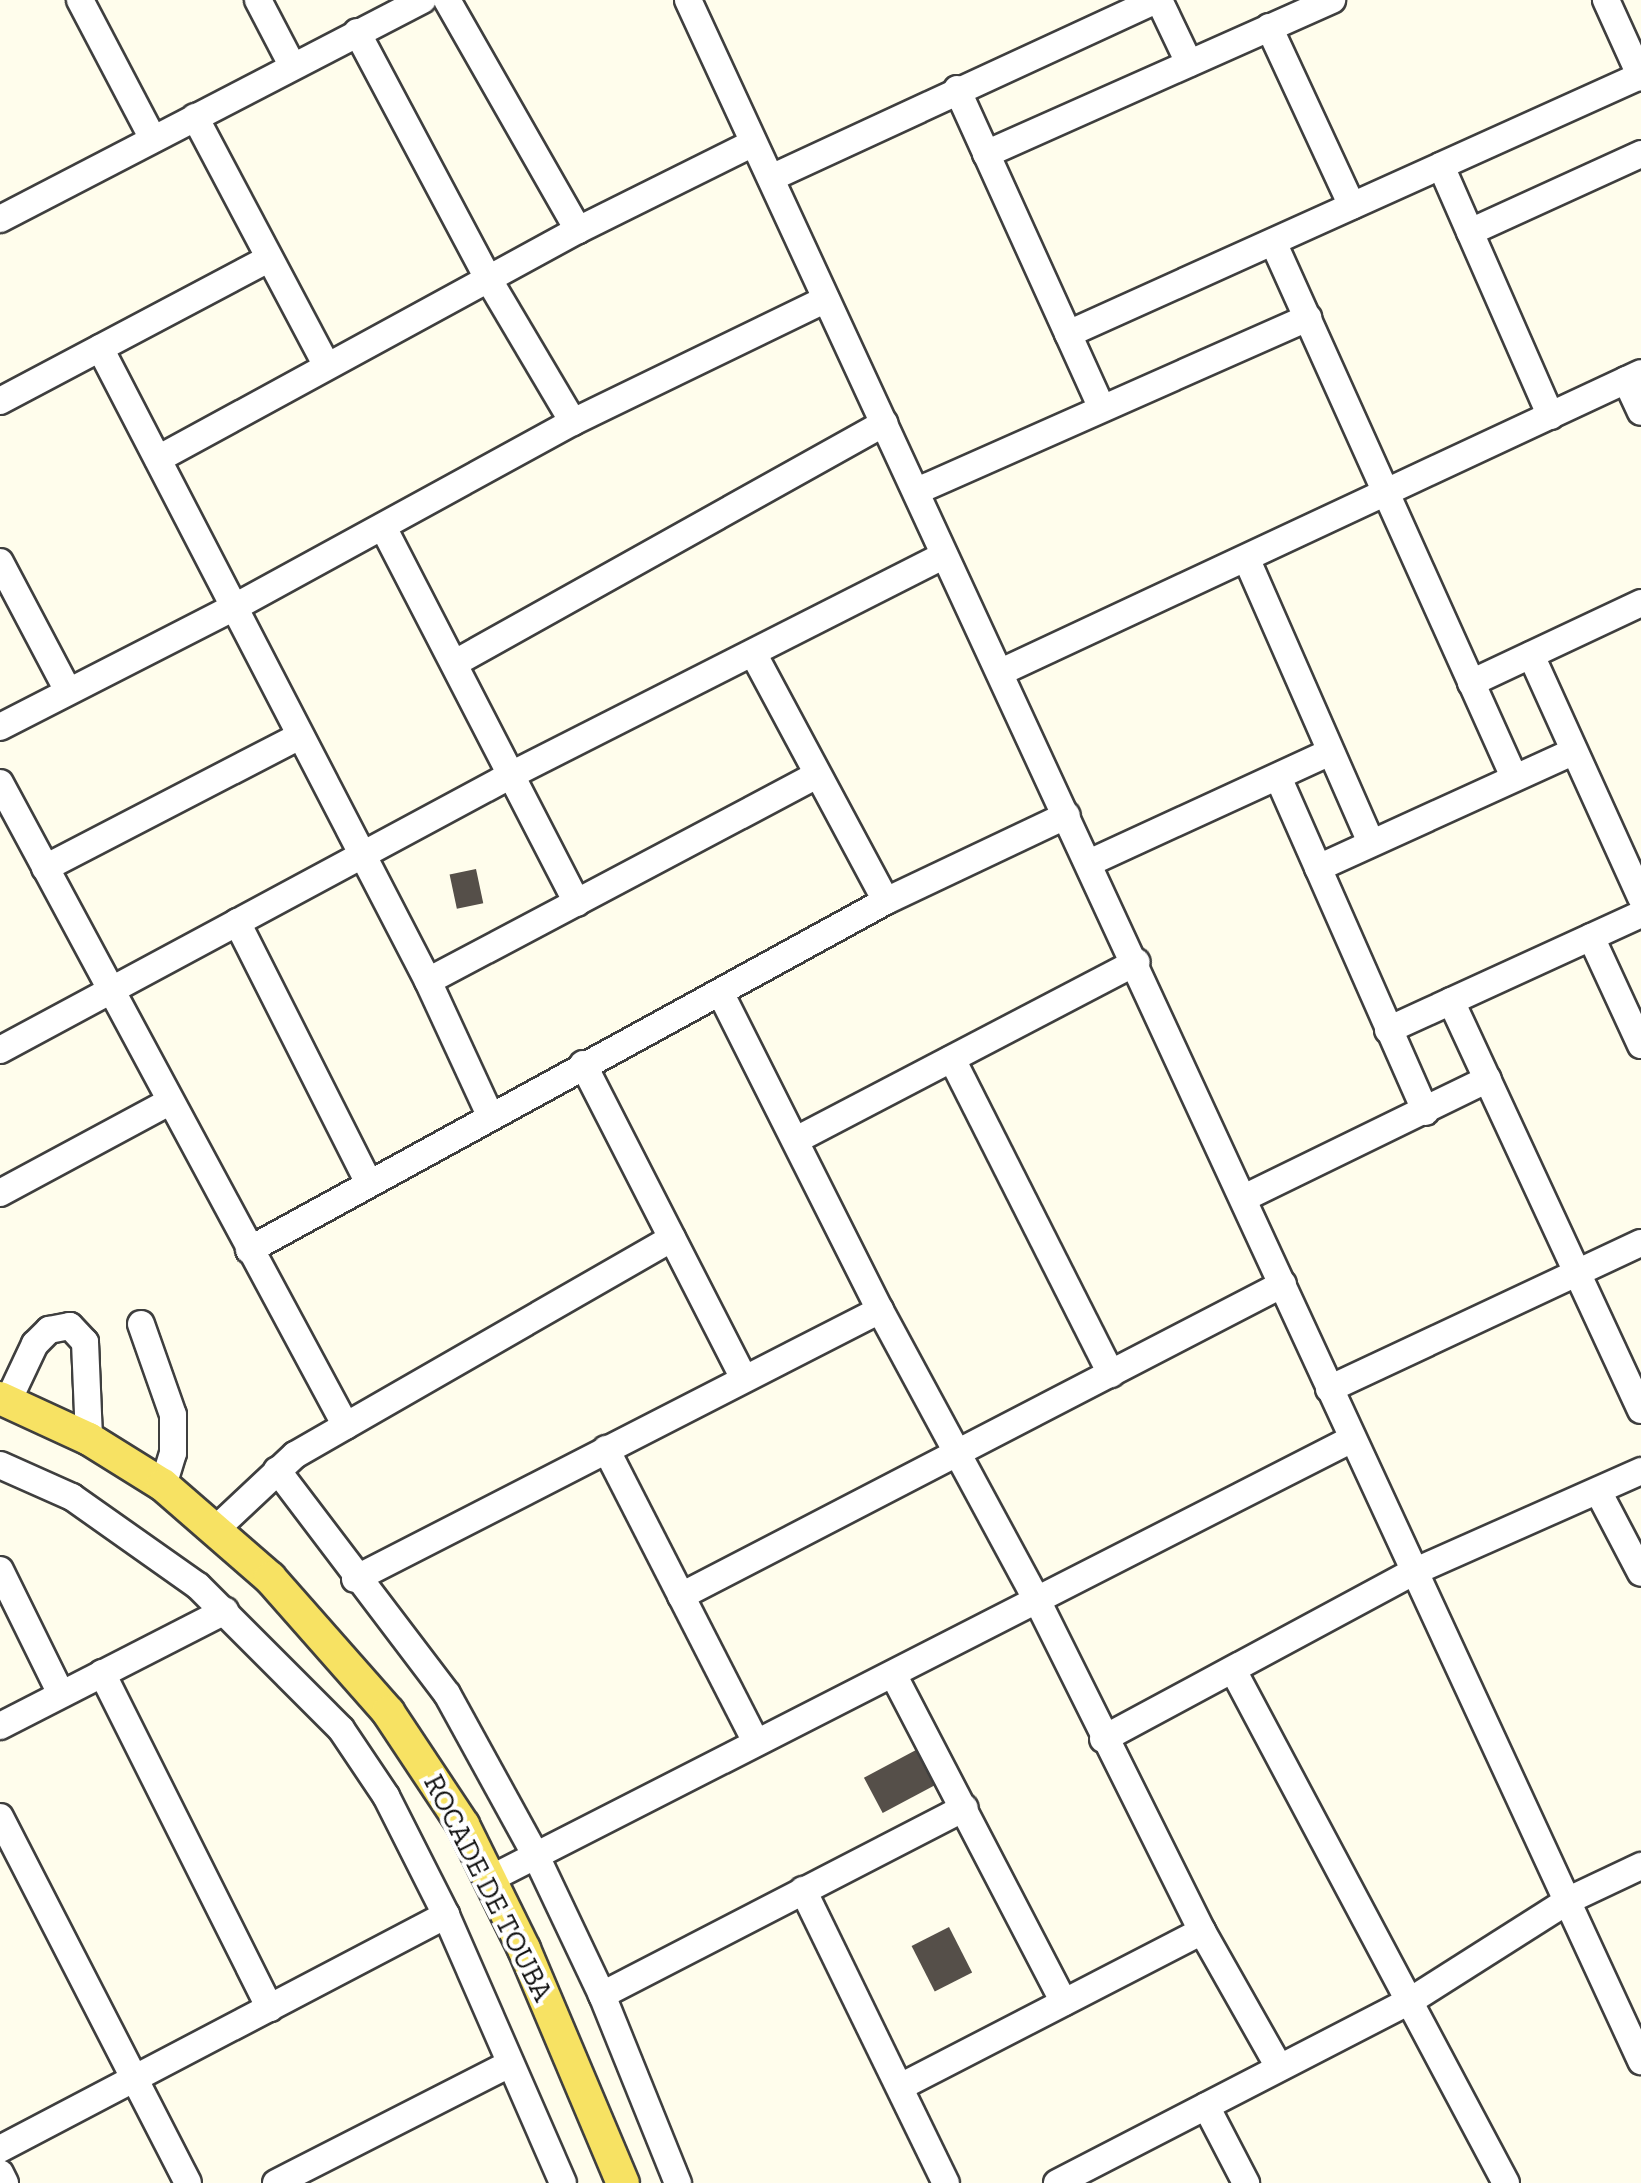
<!DOCTYPE html>
<style>
body{margin:0}
#map{position:relative;width:1641px;height:2183px;overflow:hidden;background:#fffdec;font-family:"Zilla Slab",serif}
div>[style]{position:absolute}
[style*='--x']{left:calc(var(--x)*1px);top:calc(var(--y)*1px);width:calc(var(--w)*1px);rotate:calc(var(--a)*1deg)}
.building>*{inset:0;background:#554f49;transform-origin:0 0}
.roads{filter:drop-shadow(2px 0 #3f3f3f) drop-shadow(-2px 0 #3f3f3f) drop-shadow(0 2px #3f3f3f) drop-shadow(0 -2px #3f3f3f)}
.minor>*{height:26px;margin:-13px;padding:0 13px;transform-origin:13px;border-radius:13px;background:#fff}
.major>*{height:32px;margin:-16px;padding:0 16px;transform-origin:16px;border-radius:16px;background:#f7e263}
span{translate:-50% -50%;white-space:nowrap;text-align:center;line-height:1.15;-webkit-text-stroke:8px #fff;paint-order:stroke}
.street-label{font-size:28px;color:#0c0c0c}
</style>
<div id="map">
<div class="building">
<div style="left:476px;top:869px;width:35px;height:27px;rotate:78deg"></div>
<div style="left:916px;top:1750px;width:40px;height:59px;rotate:62deg"></div>
<div style="left:949px;top:1927px;width:51px;height:42px;rotate:63deg"></div>
</div>
<div class="roads">
<div class="minor">
<div style="--x:80;--y:0;--w:157;--a:62.3"></div>
<div style="--x:258;--y:0;--w:73;--a:62.4"></div>
<div style="--x:447;--y:0;--w:265;--a:60.3"></div>
<div style="--x:688;--y:0;--w:2271;--a:65.18"></div>
<div style="--x:1159;--y:0;--w:70;--a:64.5"></div>
<div style="--x:1606;--y:0;--w:85;--a:65.6"></div>
<div style="--x:1269;--y:27;--w:197;--a:65.1"></div>
<div style="--x:357;--y:32;--w:281;--a:62"></div>
<div style="--x:489;--y:280;--w:165;--a:59.4"></div>
<div style="--x:957;--y:89;--w:350;--a:65.6"></div>
<div style="--x:195;--y:117;--w:280;--a:62.1"></div>
<div style="--x:986;--y:154;--w:379;--a:-24"></div>
<div style="--x:1441;--y:166;--w:273;--a:66.3"></div>
<div style="--x:771;--y:178;--w:425;--a:-24.8"></div>
<div style="--x:0;--y:219;--w:476;--a:-27.4"></div>
<div style="--x:1470;--y:232;--w:188;--a:-24.5"></div>
<div style="--x:1274;--y:244;--w:585;--a:65.76"></div>
<div style="--x:1068;--y:334;--w:627;--a:-24.28"></div>
<div style="--x:100;--y:348;--w:713;--a:62.61"></div>
<div style="--x:428;--y:981;--w:148;--a:65.2"></div>
<div style="--x:1626;--y:380;--w:35;--a:65"></div>
<div style="--x:0;--y:401;--w:303;--a:-27.9"></div>
<div style="--x:158;--y:459;--w:478;--a:-28.6"></div>
<div style="--x:578;--y:230;--w:195;--a:-26.4"></div>
<div style="--x:917;--y:491;--w:428;--a:-23.9"></div>
<div style="--x:383;--y:527;--w:423;--a:62.7"></div>
<div style="--x:1247;--y:560;--w:309;--a:66.3"></div>
<div style="--x:0;--y:562;--w:146;--a:62.2"></div>
<div style="--x:753;--y:653;--w:281;--a:61.8"></div>
<div style="--x:1531;--y:655;--w:266;--a:65.6"></div>
<div style="--x:455;--y:663;--w:492;--a:-29.2"></div>
<div style="--x:1001;--y:672;--w:706;--a:-25.04"></div>
<div style="--x:1471;--y:683;--w:188;--a:-25.2"></div>
<div style="--x:0;--y:727;--w:262;--a:-27.1"></div>
<div style="--x:233;--y:608;--w:388;--a:-28.7"></div>
<div style="--x:573;--y:422;--w:281;--a:-25.9"></div>
<div style="--x:1278;--y:777;--w:366;--a:66.2"></div>
<div style="--x:0;--y:783;--w:730;--a:61.72"></div>
<div style="--x:1091;--y:862;--w:263;--a:-24.7"></div>
<div style="--x:45;--y:868;--w:287;--a:-27.4"></div>
<div style="--x:1318;--y:868;--w:280;--a:-24.5"></div>
<div style="--x:237;--y:922;--w:292;--a:63.2"></div>
<div style="--x:1591;--y:937;--w:119;--a:65.2"></div>
<div style="--x:428;--y:981;--w:440;--a:-27.9"></div>
<div style="--x:721;--y:994;--w:354;--a:63.3"></div>
<div style="--x:880;--y:1310;--w:330;--a:61.6"></div>
<div style="--x:1037;--y:1600;--w:370;--a:63.5"></div>
<div style="--x:1202;--y:1931;--w:156;--a:60.5"></div>
<div style="--x:1451;--y:1001;--w:451;--a:65.1"></div>
<div style="--x:1388;--y:1030;--w:278;--a:-24.6"></div>
<div style="--x:0;--y:1050;--w:583;--a:-28.28"></div>
<div style="--x:513;--y:774;--w:483;--a:-26.9"></div>
<div style="--x:952;--y:1059;--w:353;--a:63.2"></div>
<div style="--x:583;--y:1064;--w:353;--a:62.9"></div>
<div style="--x:798;--y:1139;--w:382;--a:-27.6"></div>
<div style="--x:0;--y:1193;--w:192;--a:-28.3"></div>
<div style="--x:1246;--y:1197;--w:269;--a:-26"></div>
<div style="--x:249;--y:1250;--w:726;--a:-28.72"></div>
<div style="--x:886;--y:901;--w:200;--a:-25.4"></div>
<div style="--x:141;--y:1324;--w:96;--a:70.6"></div>
<div style="--x:173;--y:1415;--w:38;--a:90"></div>
<div style="--x:173;--y:1453;--w:34;--a:107"></div>
<div style="--x:1329;--y:1389;--w:344;--a:-25.1"></div>
<div style="--x:8;--y:1401;--w:63;--a:-64.7"></div>
<div style="--x:35;--y:1344;--w:20;--a:-45"></div>
<div style="--x:49;--y:1330;--w:21;--a:-11"></div>
<div style="--x:70;--y:1326;--w:22;--a:47"></div>
<div style="--x:85;--y:1342;--w:97;--a:87.6"></div>
<div style="--x:606;--y:1449;--w:327;--a:62.9"></div>
<div style="--x:0;--y:1465;--w:79;--a:24"></div>
<div style="--x:72;--y:1497;--w:154;--a:35.2"></div>
<div style="--x:198;--y:1586;--w:202;--a:45"></div>
<div style="--x:341;--y:1729;--w:81;--a:56.1"></div>
<div style="--x:386;--y:1796;--w:133;--a:63.2"></div>
<div style="--x:446;--y:1915;--w:292;--a:66.4"></div>
<div style="--x:277;--y:1470;--w:281;--a:52.8"></div>
<div style="--x:447;--y:1694;--w:187;--a:61.2"></div>
<div style="--x:537;--y:1858;--w:152;--a:64.6"></div>
<div style="--x:602;--y:1995;--w:203;--a:68"></div>
<div style="--x:1599;--y:1493;--w:90;--a:62.3"></div>
<div style="--x:215;--y:1530;--w:110;--a:-43.2"></div>
<div style="--x:295;--y:1455;--w:435;--a:-29.9"></div>
<div style="--x:0;--y:1570;--w:138;--a:63.8"></div>
<div style="--x:355;--y:1579;--w:590;--a:-27.13"></div>
<div style="--x:681;--y:1596;--w:678;--a:-27.4"></div>
<div style="--x:1233;--y:1670;--w:581;--a:61.98"></div>
<div style="--x:102;--y:1673;--w:375;--a:63.4"></div>
<div style="--x:893;--y:1674;--w:370;--a:62.5"></div>
<div style="--x:0;--y:1726;--w:253;--a:-27.1"></div>
<div style="--x:1103;--y:1739;--w:350;--a:-28.3"></div>
<div style="--x:1411;--y:1573;--w:252;--a:-23.9"></div>
<div style="--x:0;--y:1817;--w:411;--a:62.8"></div>
<div style="--x:490;--y:1879;--w:966;--a:-27.04"></div>
<div style="--x:803;--y:1890;--w:326;--a:64"></div>
<div style="--x:602;--y:1995;--w:408;--a:-27.3"></div>
<div style="--x:900;--y:2087;--w:340;--a:-27.3"></div>
<div style="--x:1206;--y:2106;--w:87;--a:62.5"></div>
<div style="--x:0;--y:2149;--w:504;--a:-27.68"></div>
<div style="--x:0;--y:2173;--w:11;--a:63"></div>
<div style="--x:276;--y:2183;--w:263;--a:-27"></div>
<div style="--x:1057;--y:2183;--w:397;--a:-27.3"></div>
<div style="--x:1410;--y:2001;--w:188;--a:-32.4"></div>
<div style="--x:1569;--y:1900;--w:80;--a:-25.3"></div>
</div>
<div class="major">
<div style="--x:0;--y:1398;--w:98;--a:24.7"></div>
<div style="--x:89;--y:1439;--w:87;--a:31.9"></div>
<div style="--x:163;--y:1485;--w:142;--a:41"></div>
<div style="--x:270;--y:1578;--w:179;--a:48.6"></div>
<div style="--x:388;--y:1712;--w:136;--a:56.4"></div>
<div style="--x:463;--y:1825;--w:138;--a:63.8"></div>
<div style="--x:524;--y:1949;--w:254;--a:67.1"></div>
</div>
</div>
<div class="street-label">
<span style="left:488px;top:1888px;rotate:63deg">ROCADE DE TOUBA</span>
</div>
</div>
